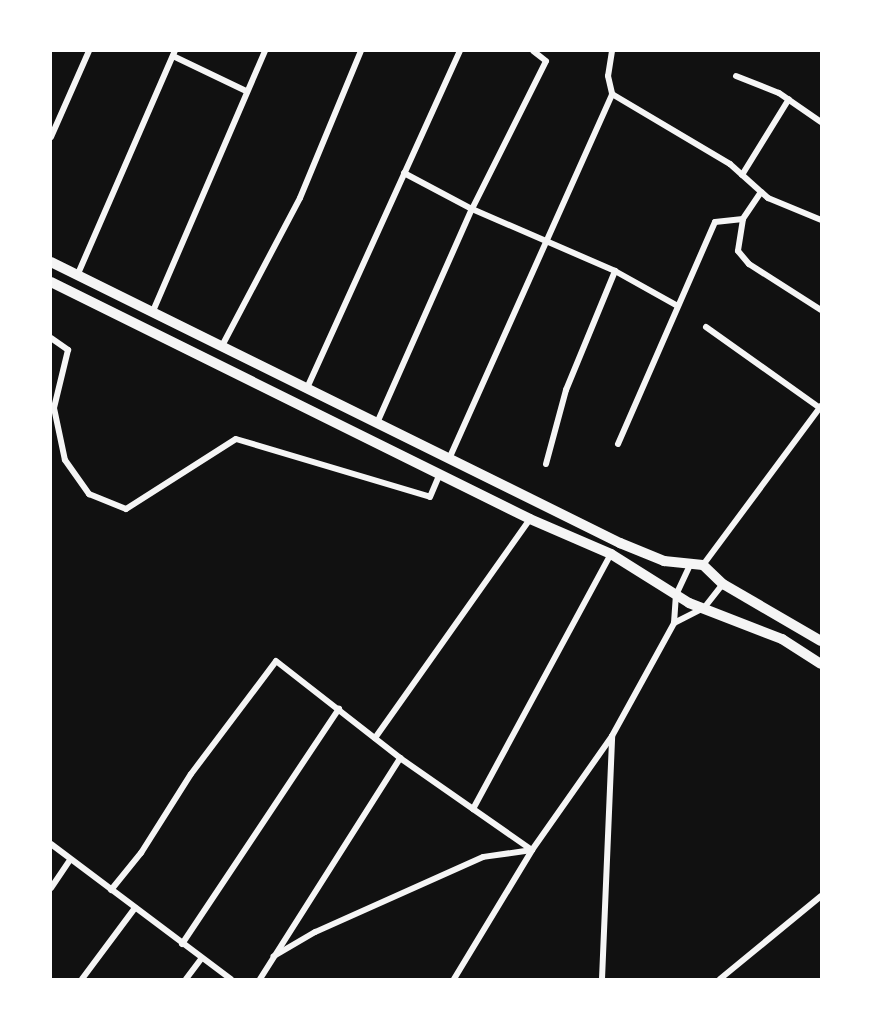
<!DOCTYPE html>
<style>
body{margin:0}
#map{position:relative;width:872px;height:1030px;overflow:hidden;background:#111;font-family:Ubuntu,sans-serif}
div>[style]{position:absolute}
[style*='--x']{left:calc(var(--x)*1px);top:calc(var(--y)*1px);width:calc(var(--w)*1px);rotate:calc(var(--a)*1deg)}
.minor>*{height:6px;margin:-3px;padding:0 3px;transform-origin:3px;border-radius:3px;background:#f5f5f5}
.trunk>*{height:10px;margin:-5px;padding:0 5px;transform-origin:5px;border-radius:5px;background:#f5f5f5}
span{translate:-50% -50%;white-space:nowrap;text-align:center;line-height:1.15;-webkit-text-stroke:5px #fff;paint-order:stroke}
.frame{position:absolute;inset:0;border:52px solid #fff;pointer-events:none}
</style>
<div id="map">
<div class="minor">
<div style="--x:612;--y:51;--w:25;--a:99"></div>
<div style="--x:608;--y:76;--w:18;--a:77"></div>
<div style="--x:612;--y:94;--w:137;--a:30.7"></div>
<div style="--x:730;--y:164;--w:51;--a:41.8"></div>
<div style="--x:768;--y:198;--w:57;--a:22.5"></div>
<div style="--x:173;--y:56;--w:81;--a:25.6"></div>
<div style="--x:736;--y:76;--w:46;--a:21.6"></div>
<div style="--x:779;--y:93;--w:51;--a:34.6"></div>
<div style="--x:51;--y:137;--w:94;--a:-66.2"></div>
<div style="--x:404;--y:173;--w:77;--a:27.9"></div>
<div style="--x:472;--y:209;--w:156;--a:23.4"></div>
<div style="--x:615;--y:271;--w:70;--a:29.1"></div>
<div style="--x:742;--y:175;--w:89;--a:-58.3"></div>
<div style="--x:761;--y:192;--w:32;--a:124"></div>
<div style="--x:743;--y:219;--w:32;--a:99"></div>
<div style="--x:738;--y:251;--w:17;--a:50"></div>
<div style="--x:749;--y:264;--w:85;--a:32.6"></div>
<div style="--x:77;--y:276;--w:245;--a:-66.5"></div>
<div style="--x:153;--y:311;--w:283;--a:-66.7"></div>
<div style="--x:706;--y:327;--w:140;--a:35.4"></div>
<div style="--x:51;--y:338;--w:21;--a:35"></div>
<div style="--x:68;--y:350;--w:60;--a:103.6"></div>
<div style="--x:54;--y:408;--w:53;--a:78.1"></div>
<div style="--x:65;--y:460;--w:42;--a:54.8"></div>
<div style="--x:89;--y:494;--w:40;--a:22"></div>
<div style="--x:126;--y:509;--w:130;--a:-32.5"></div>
<div style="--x:236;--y:439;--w:202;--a:16.6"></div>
<div style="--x:430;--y:497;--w:25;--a:-67"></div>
<div style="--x:223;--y:344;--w:165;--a:-62.2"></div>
<div style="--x:300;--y:198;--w:159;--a:-67.5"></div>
<div style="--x:307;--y:388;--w:370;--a:-65.6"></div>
<div style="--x:377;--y:423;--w:234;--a:-66.1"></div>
<div style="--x:472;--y:209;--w:165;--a:-63.4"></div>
<div style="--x:546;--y:61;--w:16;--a:-142"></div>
<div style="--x:618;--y:444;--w:242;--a:-66.4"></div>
<div style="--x:715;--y:222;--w:28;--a:-6"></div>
<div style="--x:449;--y:459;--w:400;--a:-65.9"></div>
<div style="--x:546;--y:464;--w:77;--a:-74.9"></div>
<div style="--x:566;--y:390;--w:129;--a:-67.6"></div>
<div style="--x:703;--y:565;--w:198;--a:-53.4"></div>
<div style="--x:674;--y:623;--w:34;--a:-27"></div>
<div style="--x:704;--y:608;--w:31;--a:-52"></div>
<div style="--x:375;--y:738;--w:268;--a:-54.7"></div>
<div style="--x:473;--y:809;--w:290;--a:-61.6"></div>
<div style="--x:51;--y:844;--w:225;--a:36.9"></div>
<div style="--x:51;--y:888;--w:34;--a:-56"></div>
<div style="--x:111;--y:890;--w:48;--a:-51"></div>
<div style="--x:141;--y:853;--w:93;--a:-57.7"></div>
<div style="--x:191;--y:774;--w:141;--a:-53"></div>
<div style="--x:276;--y:661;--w:157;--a:38"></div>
<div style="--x:400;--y:758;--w:161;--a:34.9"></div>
<div style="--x:532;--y:850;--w:49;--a:171.9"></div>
<div style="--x:483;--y:857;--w:184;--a:155.9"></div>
<div style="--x:315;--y:932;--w:48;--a:149.7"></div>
<div style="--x:182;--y:944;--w:283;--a:-56.3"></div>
<div style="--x:82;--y:979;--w:89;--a:-53.3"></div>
<div style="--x:186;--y:979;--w:25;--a:-53"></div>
<div style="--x:260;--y:979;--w:262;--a:-57.6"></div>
<div style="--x:454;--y:979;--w:151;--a:-58.8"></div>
<div style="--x:532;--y:850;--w:139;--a:-54.9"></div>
<div style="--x:612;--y:736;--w:129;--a:-61.2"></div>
<div style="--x:674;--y:623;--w:28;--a:-86"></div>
<div style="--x:676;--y:595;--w:31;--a:-65"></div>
<div style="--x:602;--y:979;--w:243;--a:-87.6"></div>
<div style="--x:720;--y:979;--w:131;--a:-39.4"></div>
</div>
<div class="trunk">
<div style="--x:51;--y:262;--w:635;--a:26.28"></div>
<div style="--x:620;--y:543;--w:48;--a:22.2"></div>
<div style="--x:664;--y:561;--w:39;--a:6"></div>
<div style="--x:703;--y:565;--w:28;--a:44"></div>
<div style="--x:723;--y:584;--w:113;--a:30.2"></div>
<div style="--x:51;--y:282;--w:534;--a:26.33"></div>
<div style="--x:530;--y:519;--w:88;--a:23.4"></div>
<div style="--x:611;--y:554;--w:92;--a:32.1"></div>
<div style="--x:689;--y:603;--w:100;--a:21.2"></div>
<div style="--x:782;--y:639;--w:46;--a:32.7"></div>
</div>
<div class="frame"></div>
</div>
